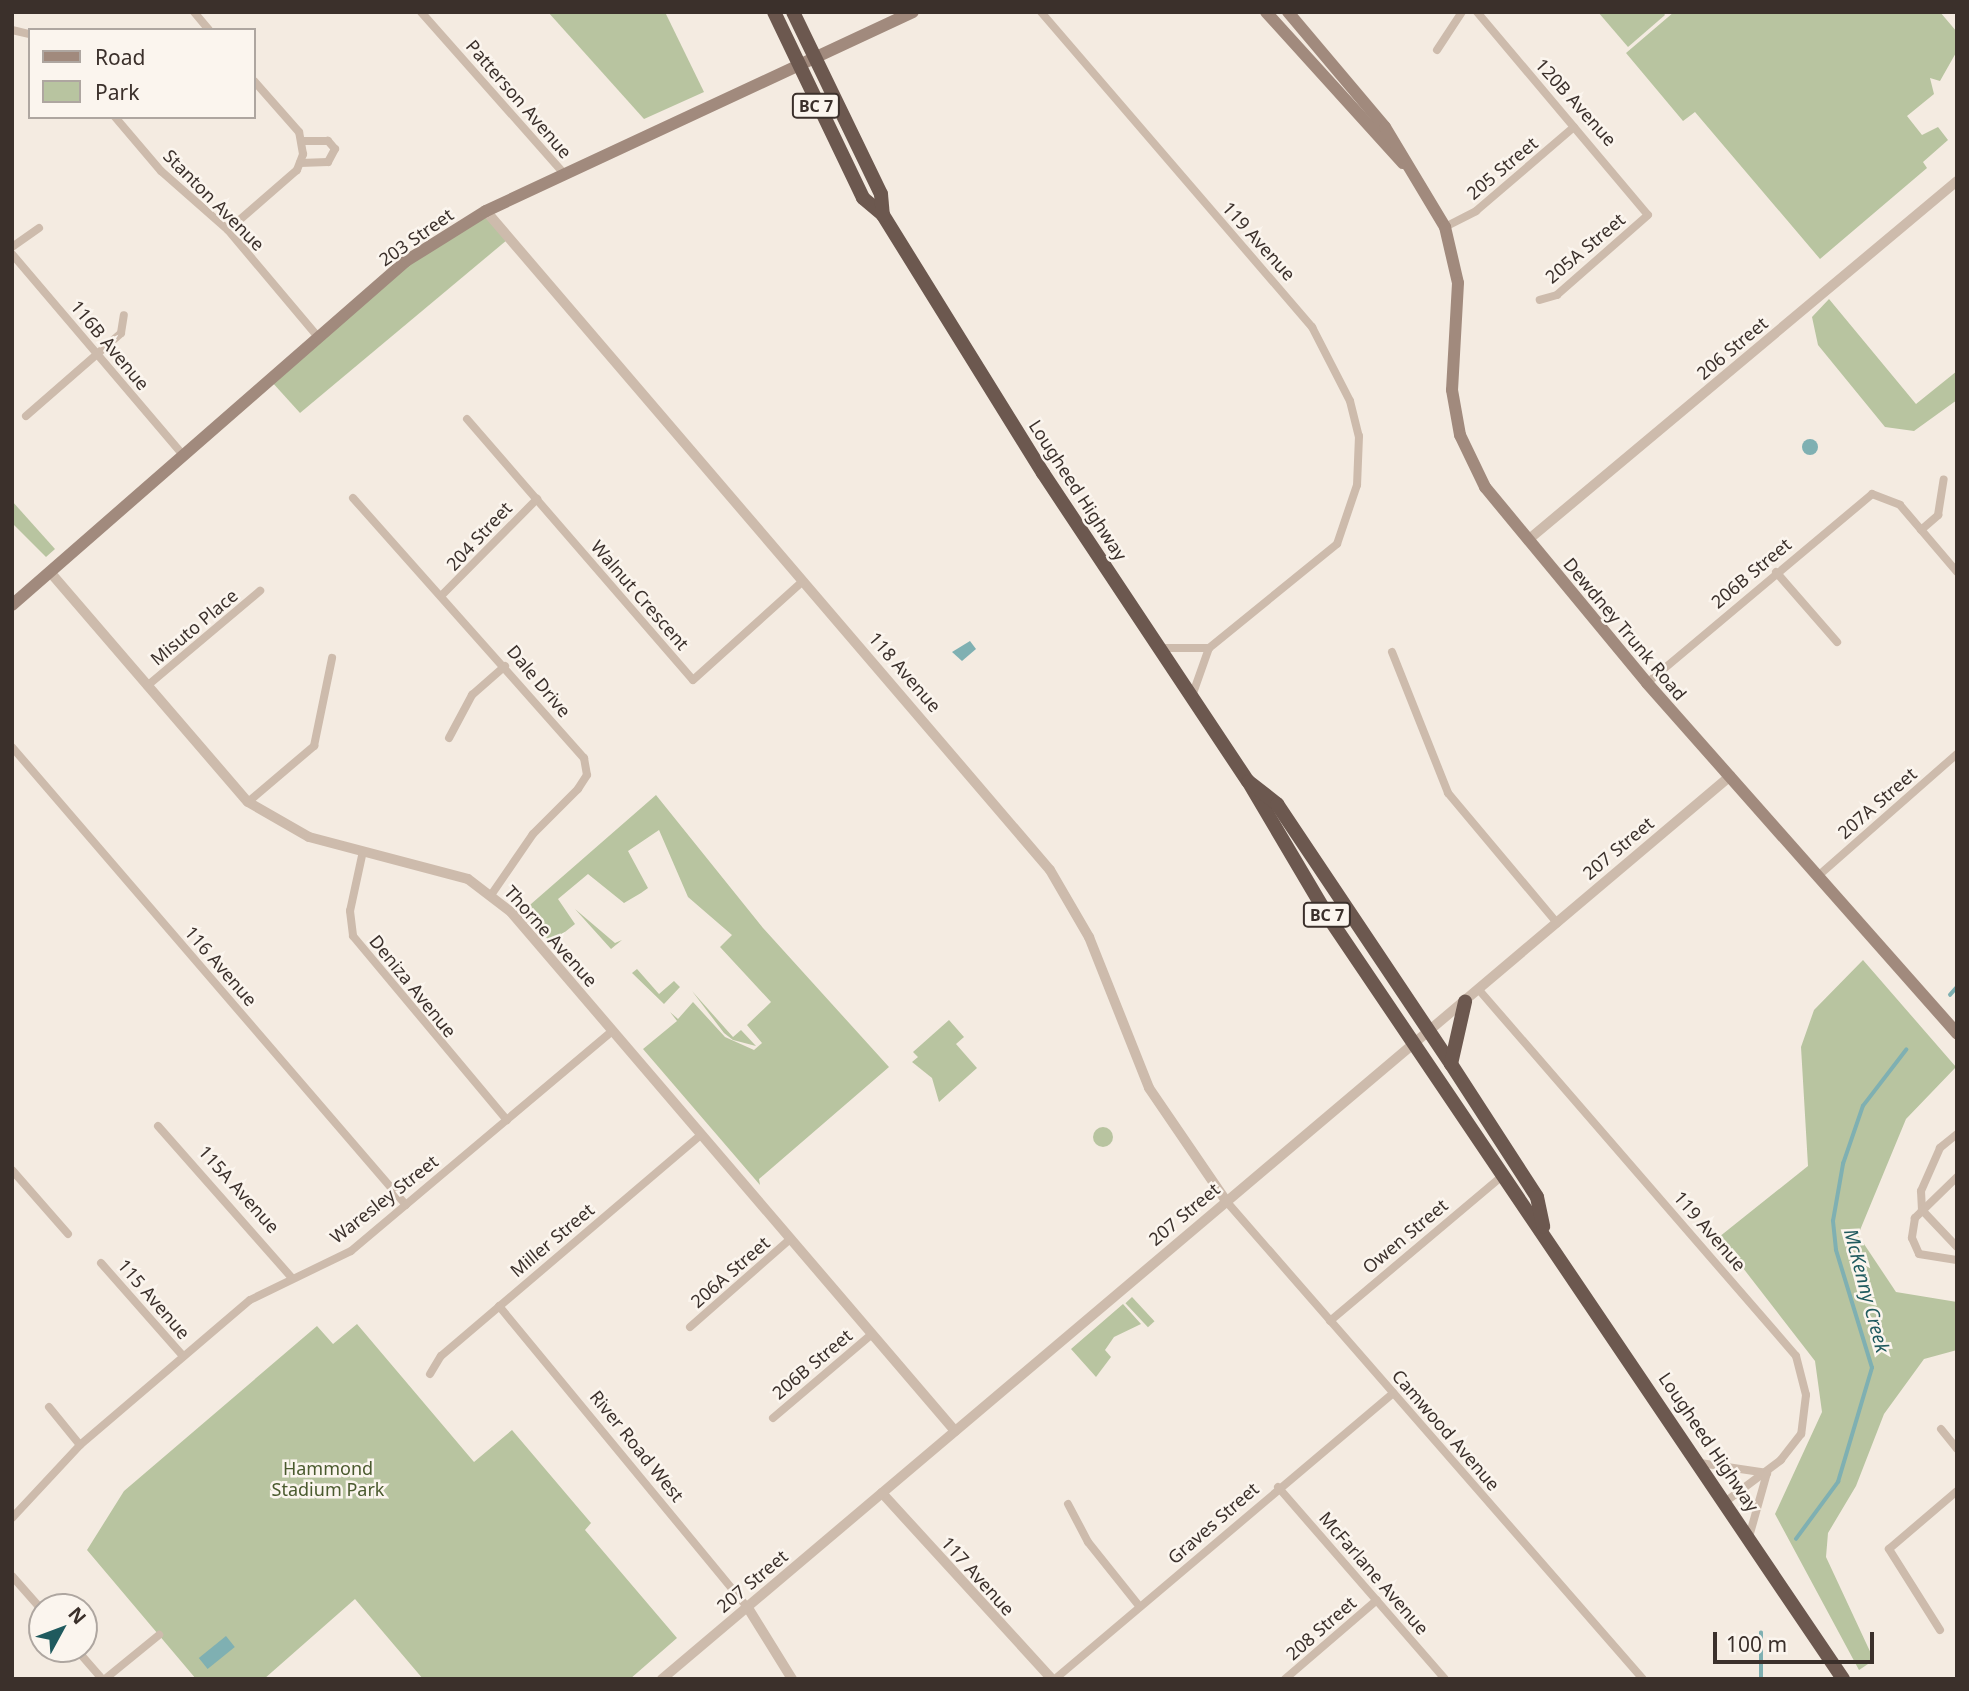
<!DOCTYPE html>
<style>
body{margin:0}
#map{position:relative;width:1969px;height:1691px;overflow:hidden;background:#f4ebe1;font-family:"Noto Sans",sans-serif}
div>[style]{position:absolute}
[style*='--x']{left:calc(var(--x)*1px);top:calc(var(--y)*1px);width:calc(var(--w)*1px);rotate:calc(var(--a)*1deg)}
.green>*{inset:0;background:#b8c4a0;transform-origin:0 0}
.round{border-radius:50%}
.water>*{inset:0;background:#7fb0b2;transform-origin:0 0}
.stream>*{height:3.5px;margin:-1.75px;padding:0 1.75px;transform-origin:1.75px;border-radius:1.75px;background:#7fb0b2}
.minor>*{height:8px;margin:-4px;padding:0 4px;transform-origin:4px;border-radius:4px;background:#cdbbac}
.tertiary>*{height:10px;margin:-5px;padding:0 5px;transform-origin:5px;border-radius:5px;background:#cdbbac}
.secondary>*{height:12px;margin:-6px;padding:0 6px;transform-origin:6px;border-radius:6px;background:#a18a7d}
.trunk>*{height:14px;margin:-7px;padding:0 7px;transform-origin:7px;border-radius:7px;background:#6c584f}
span{translate:-50% -50%;white-space:nowrap;text-align:center;line-height:1.15;-webkit-text-stroke:5px #fbf5ee;paint-order:stroke}
.shield-label span{padding:2px 5px;background:#fbf5ee;border:2px solid;border-radius:5px;-webkit-text-stroke-width:0}
.shield-label{font-size:16px;color:#3b302b;font-weight:700}
.street-label{font-size:18px;color:#3b302b}
.park-label{font-size:18px;color:#4a5a2e}
.water-label{font-size:19px;color:#1f5a5e;font-style:italic}
.frame{position:absolute;inset:0;border:14px solid #3b302b;pointer-events:none}
.legend{position:absolute;left:28px;top:28px;width:228px;height:91px;box-sizing:border-box;background:#fbf5ee;border:2px solid #aea6a0;margin:0;padding:9px 12px;list-style:none;font-size:21px;color:#3b302b}
.legend li{display:flex;align-items:center;gap:14px;height:35px}
.legend b{width:35px;border:2px solid #aea6a0}
.north{position:absolute;left:28px;top:1593px;width:70px;height:70px;box-sizing:border-box;background:#fbf5ee;border:2px solid #aea6a0;border-radius:50%;rotate:49deg;font-size:19px;font-weight:700;line-height:28px;text-align:center;color:#3b302b}
.north::after{content:'';display:block;margin:auto;width:24px;height:32px;background:#1f5a5e;clip-path:polygon(50% 0,100% 100%,50% 72%,0 100%)}
.scale{position:absolute;left:1713px;top:1632px;width:161px;height:32px;box-sizing:border-box;border:4px solid #3b302b;border-top:0;padding-left:9px;font-size:21px;line-height:24px;white-space:nowrap;color:#3b302b;-webkit-text-stroke:5px #fbf5ee;paint-order:stroke}
</style>
<div id="map">
<div class="green">
<div style="clip-path:polygon(548px 12px,665px 12px,704px 92px,644px 119px)"></div>
<div style="clip-path:polygon(1598px 12px,1663px 12px,1665px 15px,1628px 47px)"></div>
<div style="clip-path:polygon(1674px 12px,1940px 12px,1957px 32px,1957px 51px,1940px 81px,1930px 78px,1934px 94px,1907px 116px,1922px 135px,1938px 127px,1948px 140px,1923px 162px,1927px 168px,1820px 259px,1695px 112px,1683px 121px,1626px 53px)"></div>
<div style="clip-path:polygon(486px 211px,507px 240px,300px 413px,271px 381px,406px 261px)"></div>
<div style="clip-path:polygon(1829px 299px,1916px 404px,1957px 371px,1957px 400px,1914px 431px,1885px 427px,1818px 345px,1812px 317px)"></div>
<div style="clip-path:polygon(12px 501px,55px 549px,46px 557px,12px 523px)"></div>
<div style="clip-path:polygon(656px 795px,763px 928px,889px 1067px,759px 1179px,760px 1185px,643px 1049px,677px 1021px,670px 1012px,678px 1019px,693px 1002px,725px 1037px,754px 1050px,762px 1043px,747px 1025px,771px 1002px,720px 947px,732px 935px,688px 897px,659px 830px,628px 851px,648px 888px,641px 893px,624px 903px,588px 874px,558px 899px,575px 924px,551px 943px,523px 911px)"></div>
<div style="clip-path:polygon(575px 909px,615px 943px,622px 940px,611px 949px)"></div>
<div style="clip-path:polygon(1863px 960px,1956px 1067px,1906px 1119px,1858px 1235px,1896px 1292px,1957px 1302px,1957px 1350px,1924px 1359px,1884px 1414px,1856px 1486px,1828px 1533px,1826px 1557px,1874px 1660px,1859px 1670px,1775px 1514px,1822px 1412px,1815px 1361px,1719px 1237px,1808px 1166px,1801px 1047px,1814px 1010px)"></div>
<div style="clip-path:polygon(637px 969px,659px 994px,674px 981px,680px 987px,664px 1004px,632px 973px)"></div>
<div style="clip-path:polygon(692px 991px,733px 1037px,741px 1030px,756px 1046px,733px 1040px,724px 1033px)"></div>
<div style="clip-path:polygon(949px 1020px,964px 1037px,956px 1044px,977px 1068px,939px 1102px,932px 1078px,912px 1062px,918px 1057px,913px 1052px)"></div>
<div class="round" style="left:1093px;top:1127px;width:20px;height:20px"></div>
<div style="left:1132px;top:1297px;width:33px;height:9px;rotate:47deg"></div>
<div style="clip-path:polygon(1123px 1304px,1141px 1324px,1114px 1337px,1105px 1350px,1111px 1357px,1096px 1377px,1071px 1349px)"></div>
<div style="clip-path:polygon(357px 1324px,474px 1462px,512px 1430px,591px 1523px,585px 1530px,677px 1638px,630px 1679px,423px 1679px,355px 1599px,264px 1679px,196px 1679px,87px 1550px,124px 1491px,317px 1326px,333px 1344px)"></div>
</div>
<div class="water">
<div class="round" style="left:1802px;top:439px;width:16px;height:16px"></div>
<div style="clip-path:polygon(970px 641px,976px 649px,962px 661px,952px 652px)"></div>
<div style="left:226px;top:1636px;width:14px;height:35px;rotate:51deg"></div>
</div>
<div class="stream">
<div style="--x:1950;--y:995;--w:11;--a:-49"></div>
<div style="--x:1796;--y:1539;--w:71;--a:-53.6"></div>
<div style="--x:1838;--y:1482;--w:119;--a:-73.4"></div>
<div style="--x:1872;--y:1368;--w:123;--a:-107"></div>
<div style="--x:1836;--y:1250;--w:29;--a:-96"></div>
<div style="--x:1833;--y:1221;--w:58;--a:-80"></div>
<div style="--x:1843;--y:1164;--w:61;--a:-71"></div>
<div style="--x:1863;--y:1106;--w:71;--a:-52.5"></div>
<div style="--x:1761;--y:1679;--w:46;--a:-90"></div>
</div>
<div class="minor">
<div style="--x:194;--y:12;--w:23;--a:50"></div>
<div style="--x:421;--y:12;--w:217;--a:48.5"></div>
<div style="--x:1041;--y:12;--w:416;--a:49.3"></div>
<div style="--x:1312;--y:327;--w:83;--a:62.8"></div>
<div style="--x:1350;--y:401;--w:36;--a:76"></div>
<div style="--x:1359;--y:436;--w:49;--a:92.3"></div>
<div style="--x:1357;--y:485;--w:62;--a:108.7"></div>
<div style="--x:1337;--y:544;--w:165;--a:140.9"></div>
<div style="--x:1209;--y:648;--w:51;--a:109.5"></div>
<div style="--x:1477;--y:12;--w:265;--a:49.9"></div>
<div style="--x:1648;--y:215;--w:121;--a:138.7"></div>
<div style="--x:1557;--y:295;--w:18;--a:164"></div>
<div style="--x:12;--y:30;--w:18;--a:13"></div>
<div style="--x:1437;--y:50;--w:45;--a:-56.7"></div>
<div style="--x:115;--y:117;--w:71;--a:49.6"></div>
<div style="--x:161;--y:171;--w:89;--a:41.4"></div>
<div style="--x:228;--y:230;--w:140;--a:49.9"></div>
<div style="--x:300;--y:163;--w:28;--a:-2"></div>
<div style="--x:328;--y:162;--w:15;--a:-62"></div>
<div style="--x:335;--y:149;--w:11;--a:-131"></div>
<div style="--x:328;--y:141;--w:26;--a:180"></div>
<div style="--x:1445;--y:227;--w:35;--a:-27"></div>
<div style="--x:1476;--y:211;--w:129;--a:-40.6"></div>
<div style="--x:228;--y:230;--w:91;--a:-41"></div>
<div style="--x:297;--y:170;--w:17;--a:-69"></div>
<div style="--x:303;--y:154;--w:22;--a:-100"></div>
<div style="--x:299;--y:132;--w:68;--a:-131.4"></div>
<div style="--x:12;--y:247;--w:33;--a:-35"></div>
<div style="--x:12;--y:254;--w:265;--a:49.6"></div>
<div style="--x:26;--y:416;--w:126;--a:-41.1"></div>
<div style="--x:121;--y:333;--w:18;--a:-81"></div>
<div style="--x:467;--y:419;--w:345;--a:49.1"></div>
<div style="--x:693;--y:680;--w:148;--a:-42"></div>
<div style="--x:353;--y:498;--w:348;--a:48.4"></div>
<div style="--x:584;--y:758;--w:17;--a:80"></div>
<div style="--x:587;--y:775;--w:17;--a:123"></div>
<div style="--x:578;--y:789;--w:64;--a:135"></div>
<div style="--x:533;--y:834;--w:74;--a:124.5"></div>
<div style="--x:1921;--y:530;--w:23;--a:-41"></div>
<div style="--x:1938;--y:515;--w:36;--a:-81"></div>
<div style="--x:1776;--y:572;--w:93;--a:48.9"></div>
<div style="--x:443;--y:594;--w:134;--a:-45.3"></div>
<div style="--x:1161;--y:648;--w:48;--a:0"></div>
<div style="--x:1392;--y:652;--w:152;--a:68.3"></div>
<div style="--x:1448;--y:793;--w:170;--a:50"></div>
<div style="--x:1647;--y:683;--w:294;--a:-40"></div>
<div style="--x:1872;--y:494;--w:30;--a:21"></div>
<div style="--x:1900;--y:505;--w:88;--a:49.6"></div>
<div style="--x:147;--y:686;--w:148;--a:-40.1"></div>
<div style="--x:449;--y:738;--w:49;--a:-61.9"></div>
<div style="--x:472;--y:695;--w:44;--a:-41.3"></div>
<div style="--x:12;--y:747;--w:604;--a:49.3"></div>
<div style="--x:248;--y:802;--w:87;--a:-40.3"></div>
<div style="--x:314;--y:746;--w:90;--a:-78.4"></div>
<div style="--x:363;--y:851;--w:61;--a:102.2"></div>
<div style="--x:350;--y:911;--w:25;--a:83"></div>
<div style="--x:353;--y:936;--w:240;--a:50.1"></div>
<div style="--x:1818;--y:876;--w:185;--a:-41.3"></div>
<div style="--x:1479;--y:990;--w:484;--a:49.1"></div>
<div style="--x:1796;--y:1356;--w:40;--a:75.6"></div>
<div style="--x:1806;--y:1395;--w:39;--a:97"></div>
<div style="--x:1801;--y:1434;--w:33;--a:128"></div>
<div style="--x:1781;--y:1460;--w:70;--a:143.1"></div>
<div style="--x:158;--y:1126;--w:203;--a:48.6"></div>
<div style="--x:1957;--y:1134;--w:22;--a:141"></div>
<div style="--x:1940;--y:1148;--w:47;--a:113.8"></div>
<div style="--x:1921;--y:1191;--w:19;--a:87"></div>
<div style="--x:1922;--y:1210;--w:51;--a:46.6"></div>
<div style="--x:12;--y:1170;--w:85;--a:48.8"></div>
<div style="--x:1957;--y:1177;--w:59;--a:135.7"></div>
<div style="--x:1915;--y:1218;--w:20;--a:99"></div>
<div style="--x:1912;--y:1238;--w:17;--a:66"></div>
<div style="--x:1919;--y:1254;--w:38;--a:9"></div>
<div style="--x:1226;--y:1201;--w:634;--a:48.9"></div>
<div style="--x:101;--y:1263;--w:124;--a:48.6"></div>
<div style="--x:499;--y:1306;--w:391;--a:50.5"></div>
<div style="--x:1330;--y:1321;--w:224;--a:-40.1"></div>
<div style="--x:690;--y:1327;--w:133;--a:-41.3"></div>
<div style="--x:430;--y:1374;--w:21;--a:-59"></div>
<div style="--x:441;--y:1356;--w:341;--a:-40.4"></div>
<div style="--x:49;--y:1407;--w:49;--a:50.8"></div>
<div style="--x:773;--y:1418;--w:130;--a:-40.3"></div>
<div style="--x:1941;--y:1429;--w:26;--a:51"></div>
<div style="--x:1700;--y:1463;--w:68;--a:8.5"></div>
<div style="--x:1278;--y:1487;--w:254;--a:49"></div>
<div style="--x:1068;--y:1504;--w:43;--a:62.2"></div>
<div style="--x:1088;--y:1542;--w:82;--a:51.4"></div>
<div style="--x:12;--y:1518;--w:100;--a:-47"></div>
<div style="--x:80;--y:1445;--w:223;--a:-40.5"></div>
<div style="--x:250;--y:1300;--w:112;--a:-25.9"></div>
<div style="--x:351;--y:1251;--w:341;--a:-40.1"></div>
<div style="--x:1749;--y:1537;--w:66;--a:-74.3"></div>
<div style="--x:12;--y:1576;--w:45;--a:48.6"></div>
<div style="--x:1940;--y:1630;--w:96;--a:-122.2"></div>
<div style="--x:1889;--y:1549;--w:89;--a:-40.5"></div>
<div style="--x:76;--y:1649;--w:40;--a:49"></div>
<div style="--x:105;--y:1679;--w:70;--a:-39.2"></div>
<div style="--x:1055;--y:1679;--w:443;--a:-40.2"></div>
<div style="--x:1285;--y:1679;--w:121;--a:-40.7"></div>
</div>
<div class="tertiary">
<div style="--x:486;--y:211;--w:867;--a:49.44"></div>
<div style="--x:1050;--y:870;--w:78;--a:59.8"></div>
<div style="--x:1089;--y:937;--w:162;--a:68.3"></div>
<div style="--x:1149;--y:1088;--w:137;--a:55.7"></div>
<div style="--x:1528;--y:540;--w:559;--a:-39.92"></div>
<div style="--x:50;--y:572;--w:303;--a:49.3"></div>
<div style="--x:248;--y:802;--w:70;--a:29.8"></div>
<div style="--x:309;--y:837;--w:164;--a:14.8"></div>
<div style="--x:468;--y:879;--w:54;--a:37.5"></div>
<div style="--x:511;--y:912;--w:683;--a:49.45"></div>
<div style="--x:882;--y:1493;--w:252;--a:47.6"></div>
<div style="--x:748;--y:1608;--w:84;--a:58.2"></div>
<div style="--x:662;--y:1679;--w:1399;--a:-40.21"></div>
</div>
<div class="secondary">
<div style="--x:1266;--y:12;--w:204;--a:47.8"></div>
<div style="--x:1288;--y:12;--w:150;--a:49.9"></div>
<div style="--x:1385;--y:127;--w:117;--a:59"></div>
<div style="--x:1445;--y:227;--w:57;--a:76.9"></div>
<div style="--x:1458;--y:283;--w:107;--a:93.2"></div>
<div style="--x:1452;--y:390;--w:46;--a:79.9"></div>
<div style="--x:1460;--y:435;--w:58;--a:64.3"></div>
<div style="--x:1485;--y:487;--w:254;--a:50.4"></div>
<div style="--x:1647;--y:683;--w:468;--a:48.5"></div>
<div style="--x:12;--y:605;--w:523;--a:-41.12"></div>
<div style="--x:406;--y:261;--w:94;--a:-32"></div>
<div style="--x:486;--y:211;--w:471;--a:-25"></div>
</div>
<div class="trunk">
<div style="--x:774;--y:12;--w:206;--a:64.4"></div>
<div style="--x:863;--y:198;--w:26;--a:40"></div>
<div style="--x:883;--y:215;--w:304;--a:58.2"></div>
<div style="--x:1043;--y:473;--w:370;--a:56.4"></div>
<div style="--x:1248;--y:781;--w:159;--a:59.4"></div>
<div style="--x:1329;--y:918;--w:918;--a:55.96"></div>
<div style="--x:793;--y:12;--w:202;--a:64.2"></div>
<div style="--x:881;--y:194;--w:21;--a:85"></div>
<div style="--x:1249;--y:782;--w:36;--a:38"></div>
<div style="--x:1277;--y:804;--w:313;--a:56.2"></div>
<div style="--x:1451;--y:1064;--w:158;--a:57.1"></div>
<div style="--x:1537;--y:1197;--w:30;--a:78"></div>
<div style="--x:1451;--y:1064;--w:64;--a:-77.3"></div>
</div>
<div class="shield-label">
<span style="left:816px;top:106px">BC 7</span>
<span style="left:1327px;top:915px">BC 7</span>
</div>
<div class="street-label">
<span style="left:519px;top:99px;rotate:49deg">Patterson Avenue</span>
<span style="left:1576px;top:102px;rotate:48deg">120B Avenue</span>
<span style="left:1502px;top:168px;rotate:-40deg">205 Street</span>
<span style="left:214px;top:200px;rotate:45deg">Stanton Avenue</span>
<span style="left:416px;top:237px;rotate:-35deg">203 Street</span>
<span style="left:1259px;top:241px;rotate:48deg">119 Avenue</span>
<span style="left:1585px;top:248px;rotate:-40deg">205A Street</span>
<span style="left:110px;top:345px;rotate:50deg">116B Avenue</span>
<span style="left:1732px;top:348px;rotate:-40deg">206 Street</span>
<span style="left:1078px;top:490px;rotate:57deg">Lougheed Highway</span>
<span style="left:479px;top:536px;rotate:-47deg">204 Street</span>
<span style="left:1751px;top:573px;rotate:-40deg">206B Street</span>
<span style="left:640px;top:595px;rotate:49deg">Walnut Crescent</span>
<span style="left:194px;top:627px;rotate:-40deg">Misuto Place</span>
<span style="left:1625px;top:629px;rotate:50deg">Dewdney Trunk Road</span>
<span style="left:905px;top:672px;rotate:49deg">118 Avenue</span>
<span style="left:539px;top:681px;rotate:50deg">Dale Drive</span>
<span style="left:1877px;top:803px;rotate:-41deg">207A Street</span>
<span style="left:1618px;top:848px;rotate:-40deg">207 Street</span>
<span style="left:551px;top:936px;rotate:48deg">Thorne Avenue</span>
<span style="left:221px;top:966px;rotate:49deg">116 Avenue</span>
<span style="left:413px;top:986px;rotate:51deg">Deniza Avenue</span>
<span style="left:239px;top:1189px;rotate:48deg">115A Avenue</span>
<span style="left:384px;top:1199px;rotate:-38deg">Waresley Street</span>
<span style="left:1184px;top:1214px;rotate:-40deg">207 Street</span>
<span style="left:1710px;top:1231px;rotate:49deg">119 Avenue</span>
<span style="left:1405px;top:1236px;rotate:-40deg">Owen Street</span>
<span style="left:552px;top:1240px;rotate:-40deg">Miller Street</span>
<span style="left:730px;top:1272px;rotate:-41deg">206A Street</span>
<span style="left:154px;top:1299px;rotate:49deg">115 Avenue</span>
<span style="left:812px;top:1364px;rotate:-40deg">206B Street</span>
<span style="left:1446px;top:1430px;rotate:49deg">Camwood Avenue</span>
<span style="left:1709px;top:1442px;rotate:56deg">Lougheed Highway</span>
<span style="left:637px;top:1446px;rotate:51deg">River Road West</span>
<span style="left:1213px;top:1523px;rotate:-41deg">Graves Street</span>
<span style="left:1374px;top:1573px;rotate:49deg">McFarlane Avenue</span>
<span style="left:978px;top:1576px;rotate:48deg">117 Avenue</span>
<span style="left:752px;top:1581px;rotate:-40deg">207 Street</span>
<span style="left:1321px;top:1628px;rotate:-41deg">208 Street</span>
</div>
<div class="park-label">
<span style="left:328px;top:1479px">Hammond<br>Stadium Park</span>
</div>
<div class="water-label">
<span style="left:1866px;top:1291px;rotate:75deg">McKenny Creek</span>
</div>
<div class="frame"></div>
<ul class="legend">
<li><b style="height:9px;background:#a18a7d"></b>Road</li>
<li><b style="height:19px;background:#b8c4a0"></b>Park</li>
</ul>
<div class="north">N</div>
<div class="scale">100 m</div>
</div>
